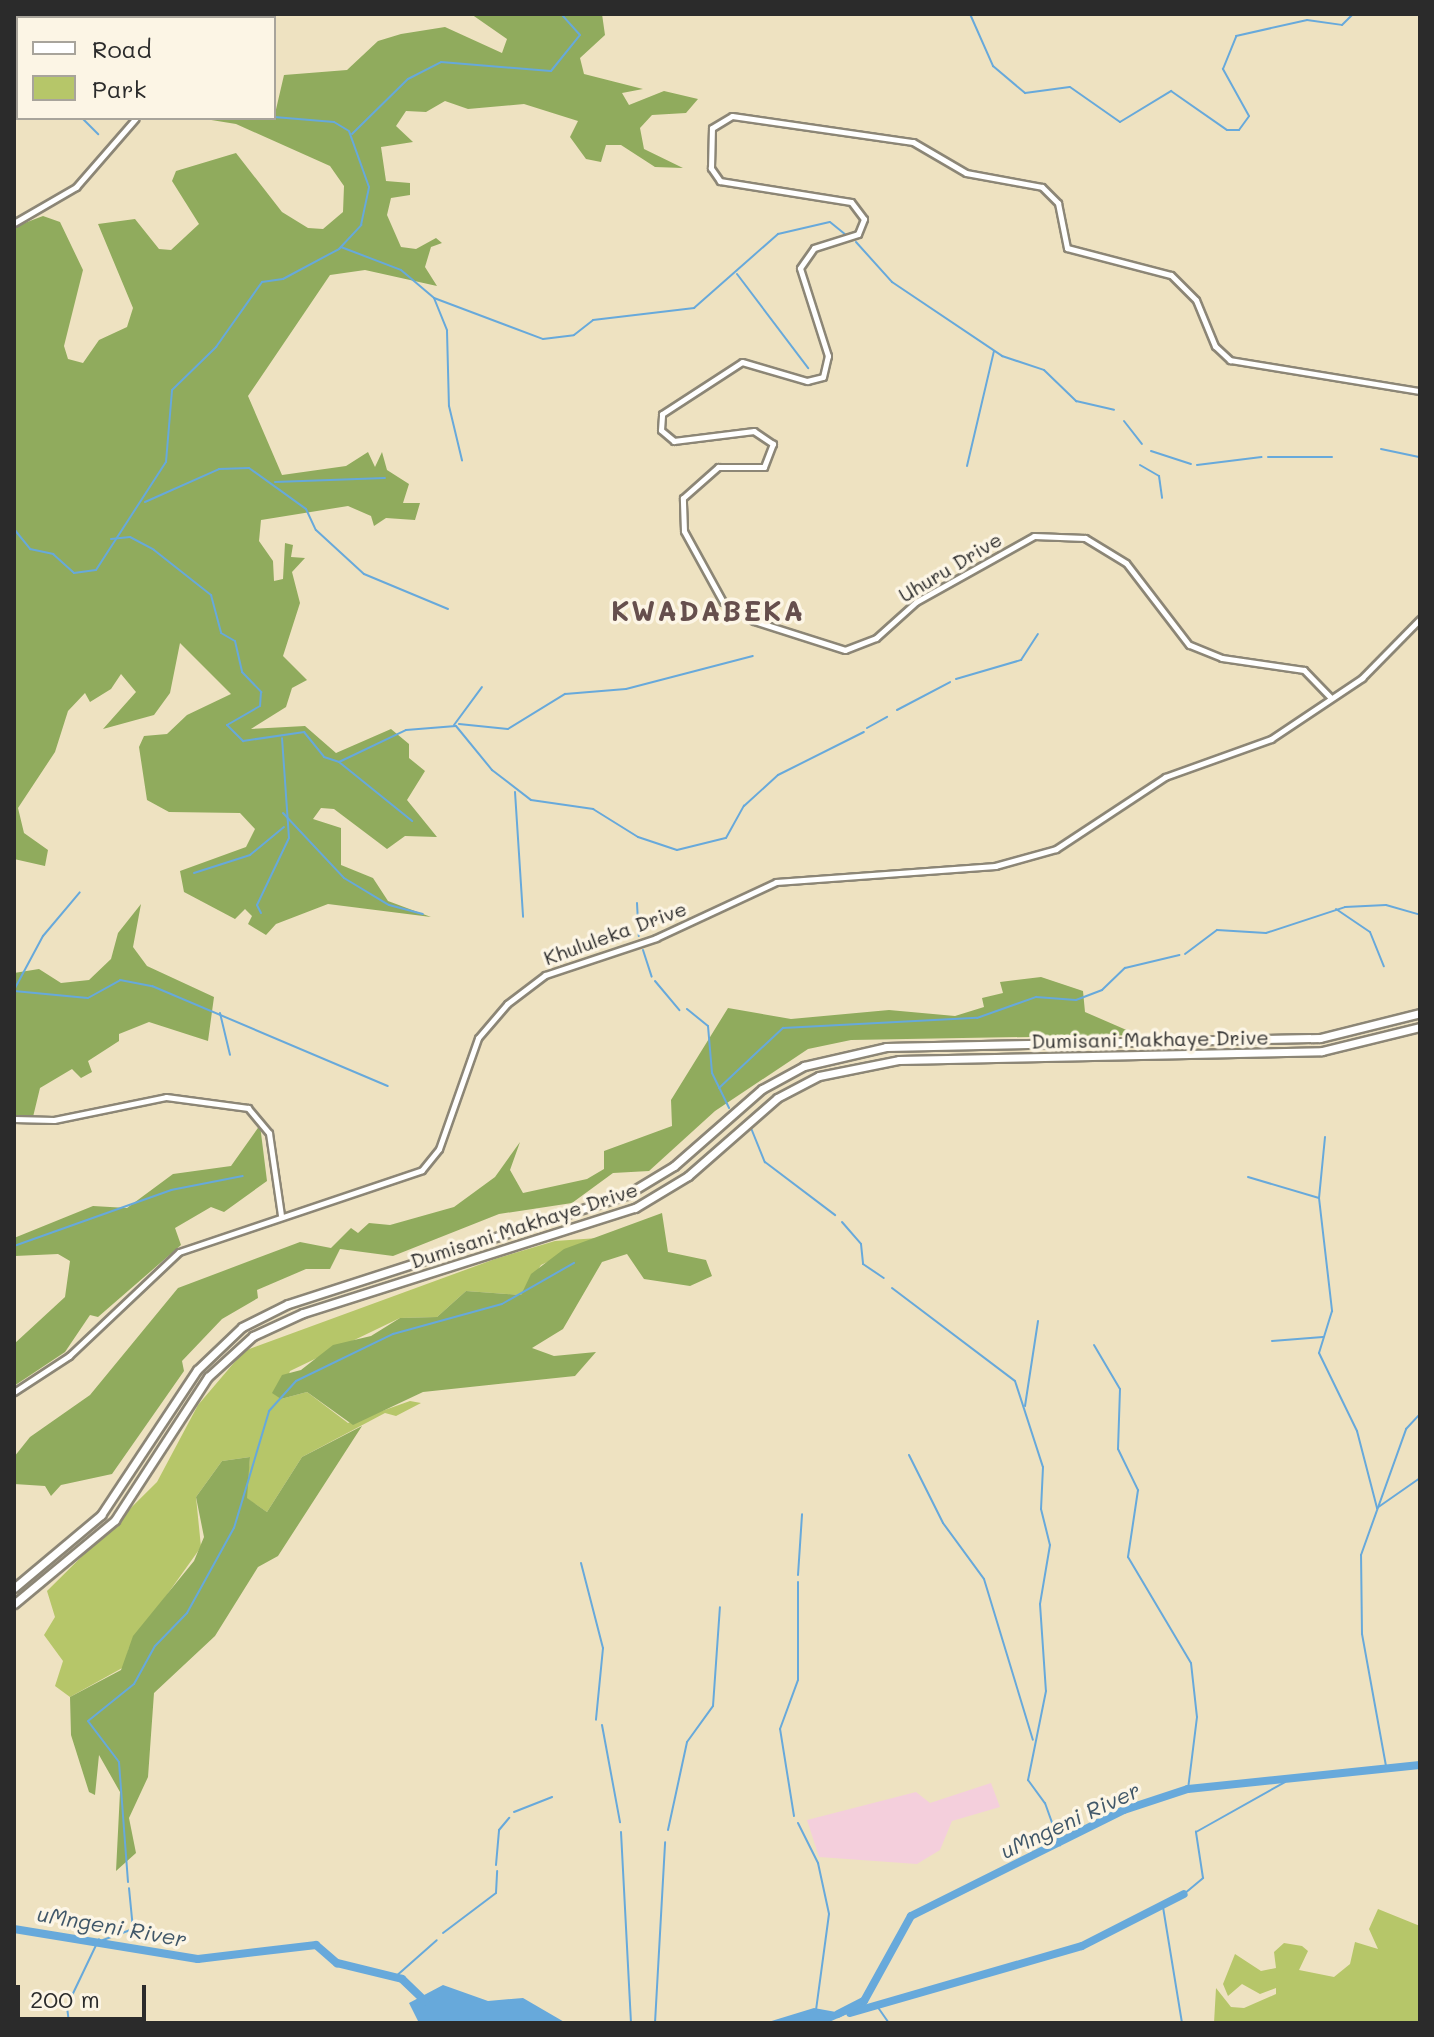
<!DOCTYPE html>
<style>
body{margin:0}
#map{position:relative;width:1434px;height:2037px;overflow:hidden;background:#eee2c1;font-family:Mali,sans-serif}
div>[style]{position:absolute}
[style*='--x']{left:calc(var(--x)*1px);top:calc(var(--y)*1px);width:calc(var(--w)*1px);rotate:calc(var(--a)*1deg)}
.built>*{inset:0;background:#f4cfdc}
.green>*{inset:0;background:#b6c669}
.forest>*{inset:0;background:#90ab5d}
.water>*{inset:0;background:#67a9db}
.stream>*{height:2px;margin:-1px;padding:0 1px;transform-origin:1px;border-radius:1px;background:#67a9db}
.river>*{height:8px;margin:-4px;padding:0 4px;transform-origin:4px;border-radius:4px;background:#67a9db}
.roads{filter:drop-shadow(2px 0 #8c8676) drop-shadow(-2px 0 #8c8676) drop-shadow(0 2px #8c8676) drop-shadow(0 -2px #8c8676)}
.minor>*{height:5px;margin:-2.5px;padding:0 2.5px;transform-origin:2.5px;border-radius:2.5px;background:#fff}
.major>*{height:7px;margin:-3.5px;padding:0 3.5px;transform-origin:3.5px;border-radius:3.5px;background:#fff}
span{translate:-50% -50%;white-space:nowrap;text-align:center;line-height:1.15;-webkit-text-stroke:7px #fcf5e5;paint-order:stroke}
.street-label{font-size:20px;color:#2b2b2b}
.water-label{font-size:22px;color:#405769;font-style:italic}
.district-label{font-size:28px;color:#664f4d;font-weight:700;letter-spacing:2px}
.frame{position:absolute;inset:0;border:16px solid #2b2b2b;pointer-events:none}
.legend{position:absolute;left:16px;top:16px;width:260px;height:104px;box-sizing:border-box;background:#fcf5e5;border:2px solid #a8a49b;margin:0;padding:10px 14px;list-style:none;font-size:24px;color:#2b2b2b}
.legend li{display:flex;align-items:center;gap:16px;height:40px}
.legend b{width:40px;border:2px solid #a8a49b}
.scale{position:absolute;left:16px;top:1985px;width:130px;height:36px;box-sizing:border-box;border:4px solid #2b2b2b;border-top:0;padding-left:10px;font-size:24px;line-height:28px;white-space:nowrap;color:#2b2b2b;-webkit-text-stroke:6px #fcf5e5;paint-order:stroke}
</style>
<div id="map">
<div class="built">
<div style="clip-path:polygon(991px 1783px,1000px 1807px,952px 1821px,940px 1850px,917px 1864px,819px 1857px,807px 1820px,916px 1792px,930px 1803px)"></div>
</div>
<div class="green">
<div style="clip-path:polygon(598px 1238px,541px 1265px,521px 1295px,466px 1291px,437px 1317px,400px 1318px,290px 1371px,281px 1399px,307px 1392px,348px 1423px,410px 1401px,421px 1403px,396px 1416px,385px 1413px,302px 1457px,267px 1512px,246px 1498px,250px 1457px,222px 1461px,196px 1497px,201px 1547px,129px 1648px,124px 1667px,70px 1697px,55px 1686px,63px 1661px,44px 1635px,55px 1617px,47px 1591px,157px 1482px,198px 1405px,244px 1351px,495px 1259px,555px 1241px)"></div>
<div style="clip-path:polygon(1378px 1909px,1420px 1926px,1420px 2023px,1214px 2023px,1216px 1988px,1231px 2007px,1244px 2008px,1276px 1994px,1276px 1988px,1260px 1994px,1242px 1984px,1228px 1996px,1223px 1984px,1235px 1954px,1261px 1971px,1276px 1968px,1274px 1952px,1284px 1943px,1302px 1946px,1308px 1951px,1299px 1970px,1334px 1977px,1350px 1964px,1355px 1942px,1378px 1949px,1369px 1929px)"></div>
</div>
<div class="forest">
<div style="clip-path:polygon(471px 14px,602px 14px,605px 35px,580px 58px,584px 74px,643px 89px,622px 93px,629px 105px,664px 91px,698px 99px,686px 113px,652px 115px,640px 128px,644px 149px,683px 168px,655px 167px,621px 145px,606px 145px,601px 162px,586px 159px,570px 137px,578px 121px,524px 104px,468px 109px,445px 101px,426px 112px,406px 111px,396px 126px,413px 142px,381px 147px,386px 181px,410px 183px,410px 195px,391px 198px,387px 215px,401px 247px,416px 249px,436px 238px,442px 243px,431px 247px,425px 267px,437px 286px,365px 270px,330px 275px,248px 396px,282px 475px,346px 466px,368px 452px,375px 467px,382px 452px,387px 470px,409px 484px,403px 503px,420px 503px,415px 520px,386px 518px,374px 526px,371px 516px,348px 506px,261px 520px,259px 541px,273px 561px,274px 581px,283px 579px,285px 543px,293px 545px,291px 557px,305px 558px,292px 572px,300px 603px,283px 656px,307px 680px,292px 688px,286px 707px,251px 729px,305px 726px,336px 753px,391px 729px,409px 744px,409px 758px,425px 771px,407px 800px,437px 837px,405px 836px,387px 849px,334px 809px,321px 808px,313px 819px,341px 828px,341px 865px,373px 878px,388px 901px,431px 917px,328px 904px,276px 924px,266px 935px,248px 924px,252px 916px,245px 909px,235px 919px,184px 892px,180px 871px,246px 847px,255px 829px,240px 813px,169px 812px,147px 800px,139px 747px,144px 736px,167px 734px,187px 715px,231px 694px,180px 643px,170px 693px,154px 715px,103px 729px,136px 692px,121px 674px,111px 689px,90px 702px,85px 693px,68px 711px,55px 752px,18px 808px,24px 833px,48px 850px,45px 866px,14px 859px,14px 227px,43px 216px,60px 222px,83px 270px,64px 346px,68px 359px,83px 363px,99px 340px,127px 327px,133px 308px,98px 224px,135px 219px,159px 249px,171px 250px,199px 224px,172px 181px,176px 171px,236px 153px,282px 212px,308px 228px,323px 229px,343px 212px,344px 186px,330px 166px,236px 124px,199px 118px,274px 118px,284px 75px,347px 70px,378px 41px,401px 34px,445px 27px,502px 53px,507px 39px)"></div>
<div style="clip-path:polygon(141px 904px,133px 947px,147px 966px,214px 997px,208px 1041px,149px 1022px,119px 1034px,119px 1041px,88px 1061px,92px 1072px,81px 1078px,72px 1069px,40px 1088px,33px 1117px,14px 1116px,14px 973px,39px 969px,61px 983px,89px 980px,111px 959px,118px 933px)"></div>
<div style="clip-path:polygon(1041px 977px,1083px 991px,1085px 1012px,1138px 1035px,851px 1040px,808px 1049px,715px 1111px,649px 1171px,613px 1173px,572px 1203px,499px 1214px,393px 1256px,340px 1249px,330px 1269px,306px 1269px,257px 1290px,258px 1298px,222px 1319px,182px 1361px,184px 1371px,112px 1474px,61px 1485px,51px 1496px,45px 1486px,14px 1484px,14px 1457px,30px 1437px,90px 1395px,178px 1288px,300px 1242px,331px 1248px,351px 1228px,358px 1233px,369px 1223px,390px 1225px,454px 1207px,495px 1177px,520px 1142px,510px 1170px,523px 1193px,587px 1179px,604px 1169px,604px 1151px,672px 1126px,671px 1100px,728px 1008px,791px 1019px,889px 1010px,955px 1016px,984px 1007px,982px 998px,1003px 993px,1000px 982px)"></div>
<div style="clip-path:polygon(260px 1125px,267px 1181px,224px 1212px,211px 1207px,175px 1228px,181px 1245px,98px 1317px,90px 1315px,65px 1352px,14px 1386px,14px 1344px,65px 1297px,70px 1261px,58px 1254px,15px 1256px,14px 1238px,93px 1206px,127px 1208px,173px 1174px,231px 1166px)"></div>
<div style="clip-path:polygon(662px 1213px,668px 1252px,706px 1260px,712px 1276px,690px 1286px,644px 1279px,627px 1254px,602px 1262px,563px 1329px,532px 1348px,554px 1356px,596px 1352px,575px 1376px,423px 1392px,353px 1425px,307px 1392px,281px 1399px,272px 1393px,282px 1375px,301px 1370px,333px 1345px,371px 1336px,400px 1318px,437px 1317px,466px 1291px,521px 1295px,531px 1274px,564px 1249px)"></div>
<div style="clip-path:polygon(362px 1426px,278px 1556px,258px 1567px,215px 1636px,154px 1693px,148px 1777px,129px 1818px,136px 1853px,116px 1871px,120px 1792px,99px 1755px,95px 1795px,89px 1792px,71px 1735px,70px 1697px,121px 1670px,133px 1636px,194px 1561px,204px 1537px,196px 1497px,222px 1461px,250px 1457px,247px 1498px,267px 1512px,302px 1457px)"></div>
</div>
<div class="water">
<div style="clip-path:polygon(443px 1985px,488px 2001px,523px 1998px,566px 2023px,419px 2023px,409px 2003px)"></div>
<div style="clip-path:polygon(814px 2008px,847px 2014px,827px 2023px,765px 2023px)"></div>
</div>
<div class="stream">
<div style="--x:970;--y:14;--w:57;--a:66.1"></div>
<div style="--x:993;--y:66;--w:42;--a:40.2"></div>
<div style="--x:1025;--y:93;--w:45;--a:-7.6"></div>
<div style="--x:1070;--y:87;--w:61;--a:35"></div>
<div style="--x:1120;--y:122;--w:60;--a:-31.3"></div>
<div style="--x:1171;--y:91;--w:68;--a:34.9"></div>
<div style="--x:1227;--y:130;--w:12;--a:0"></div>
<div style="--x:1239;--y:130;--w:17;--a:-54"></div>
<div style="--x:1249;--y:116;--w:54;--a:-119"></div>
<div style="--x:1223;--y:69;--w:35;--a:-68"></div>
<div style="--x:1236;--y:36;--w:73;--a:-12.7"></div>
<div style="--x:1307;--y:20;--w:35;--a:8"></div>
<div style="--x:1342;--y:25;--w:16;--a:-45"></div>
<div style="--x:14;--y:50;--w:4;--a:27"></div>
<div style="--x:14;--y:84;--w:12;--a:90"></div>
<div style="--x:82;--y:118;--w:23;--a:45"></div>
<div style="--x:247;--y:118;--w:23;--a:0"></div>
<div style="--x:352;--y:134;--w:78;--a:-44.5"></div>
<div style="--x:408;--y:79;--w:37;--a:-27"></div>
<div style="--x:441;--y:62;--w:110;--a:4.7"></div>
<div style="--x:551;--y:71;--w:46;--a:-51.1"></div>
<div style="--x:580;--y:35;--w:28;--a:-132"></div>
<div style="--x:856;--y:242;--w:54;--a:48"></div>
<div style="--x:892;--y:282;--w:133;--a:33.9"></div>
<div style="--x:1002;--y:356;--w:44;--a:18.4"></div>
<div style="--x:1044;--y:370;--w:45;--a:44.1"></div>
<div style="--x:1076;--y:401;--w:39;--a:13"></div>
<div style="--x:341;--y:247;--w:64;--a:21"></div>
<div style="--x:401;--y:270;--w:43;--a:40.3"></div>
<div style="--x:434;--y:298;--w:116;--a:20.6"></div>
<div style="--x:543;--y:339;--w:31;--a:-7"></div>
<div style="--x:574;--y:335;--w:24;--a:-38"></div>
<div style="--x:593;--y:320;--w:102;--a:-6.8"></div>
<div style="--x:694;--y:308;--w:112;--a:-41.4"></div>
<div style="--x:778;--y:234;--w:53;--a:-13"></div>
<div style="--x:830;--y:222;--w:19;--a:39"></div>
<div style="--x:737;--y:274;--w:118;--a:52.9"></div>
<div style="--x:434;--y:298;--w:35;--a:68"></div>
<div style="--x:447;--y:331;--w:75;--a:88.5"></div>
<div style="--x:449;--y:406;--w:56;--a:76.5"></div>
<div style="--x:1124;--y:421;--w:29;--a:52"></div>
<div style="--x:1381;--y:449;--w:40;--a:12"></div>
<div style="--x:1151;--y:451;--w:42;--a:18"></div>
<div style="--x:1268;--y:457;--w:64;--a:0"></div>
<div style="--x:1140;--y:465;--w:22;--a:30"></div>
<div style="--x:1159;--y:476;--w:22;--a:82"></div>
<div style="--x:1197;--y:465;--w:65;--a:-7"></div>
<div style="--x:967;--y:466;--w:118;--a:-76.8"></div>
<div style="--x:275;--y:482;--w:110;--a:-2.1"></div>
<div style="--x:145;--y:502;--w:81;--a:-24"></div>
<div style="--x:219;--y:469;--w:30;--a:-2"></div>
<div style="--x:249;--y:468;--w:70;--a:35.7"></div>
<div style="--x:306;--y:509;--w:23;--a:65"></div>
<div style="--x:316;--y:530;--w:65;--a:42.5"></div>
<div style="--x:364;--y:574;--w:91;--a:22.6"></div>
<div style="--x:14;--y:529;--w:26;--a:51"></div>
<div style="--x:30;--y:549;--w:24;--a:12"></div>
<div style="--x:53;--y:554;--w:28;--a:42"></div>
<div style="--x:74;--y:573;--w:22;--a:-8"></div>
<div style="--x:96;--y:570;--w:129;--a:-57.1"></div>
<div style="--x:166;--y:462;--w:72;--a:-85.2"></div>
<div style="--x:172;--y:390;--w:62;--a:-44.3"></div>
<div style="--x:216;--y:347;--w:80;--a:-54.7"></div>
<div style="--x:262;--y:282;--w:21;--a:-8"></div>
<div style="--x:283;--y:279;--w:64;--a:-28.2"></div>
<div style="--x:339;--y:249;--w:33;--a:-47"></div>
<div style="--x:361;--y:225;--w:39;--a:-78"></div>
<div style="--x:369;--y:187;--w:59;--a:-109.7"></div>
<div style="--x:349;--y:131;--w:17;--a:-149"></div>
<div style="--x:334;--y:122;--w:60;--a:-175.2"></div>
<div style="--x:111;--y:539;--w:19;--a:-6"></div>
<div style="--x:130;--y:537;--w:27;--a:28"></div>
<div style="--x:154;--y:550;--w:73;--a:38.3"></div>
<div style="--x:211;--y:595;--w:39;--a:75"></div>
<div style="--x:221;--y:633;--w:16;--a:30"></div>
<div style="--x:235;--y:641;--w:32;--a:77"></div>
<div style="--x:242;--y:672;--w:28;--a:46"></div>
<div style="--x:261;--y:692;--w:14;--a:94"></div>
<div style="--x:260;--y:706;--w:38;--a:150"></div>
<div style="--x:227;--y:725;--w:23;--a:45"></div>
<div style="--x:243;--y:741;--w:62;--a:-8.4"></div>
<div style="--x:304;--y:732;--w:32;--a:51"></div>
<div style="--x:324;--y:757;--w:16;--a:18"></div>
<div style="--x:339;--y:762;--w:74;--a:-25.5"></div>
<div style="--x:406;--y:730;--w:50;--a:-4.6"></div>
<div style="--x:456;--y:726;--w:57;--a:50.7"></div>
<div style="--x:492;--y:770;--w:49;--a:37.6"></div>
<div style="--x:531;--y:800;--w:63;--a:8.3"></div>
<div style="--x:593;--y:809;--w:53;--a:31.9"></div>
<div style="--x:638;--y:837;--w:41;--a:18.4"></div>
<div style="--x:677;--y:850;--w:50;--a:-13.8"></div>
<div style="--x:726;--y:838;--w:37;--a:-61"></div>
<div style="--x:744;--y:806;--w:46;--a:-42.4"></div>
<div style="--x:778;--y:775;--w:96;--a:-26.6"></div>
<div style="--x:956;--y:679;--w:68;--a:-16.3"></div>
<div style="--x:1021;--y:660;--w:31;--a:-57"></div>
<div style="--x:897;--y:710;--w:60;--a:-27.8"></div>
<div style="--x:459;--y:724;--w:49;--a:5.8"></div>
<div style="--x:508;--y:729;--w:67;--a:-31.6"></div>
<div style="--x:565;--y:694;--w:61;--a:-4.7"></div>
<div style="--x:626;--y:689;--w:131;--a:-14.6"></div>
<div style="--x:454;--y:725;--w:47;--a:-53.6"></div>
<div style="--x:867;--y:728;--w:23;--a:-29"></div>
<div style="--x:339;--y:762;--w:94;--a:38.9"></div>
<div style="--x:515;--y:792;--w:125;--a:86.3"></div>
<div style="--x:283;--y:813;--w:89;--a:46.8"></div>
<div style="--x:344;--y:878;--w:52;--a:31"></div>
<div style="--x:389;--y:905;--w:35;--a:15"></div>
<div style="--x:194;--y:873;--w:59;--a:-17.8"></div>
<div style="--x:250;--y:855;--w:44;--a:-39.5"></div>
<div style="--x:637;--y:903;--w:33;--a:87"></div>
<div style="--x:1336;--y:909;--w:41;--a:34.1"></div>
<div style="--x:1370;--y:932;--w:37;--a:68"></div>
<div style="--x:261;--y:913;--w:9;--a:-117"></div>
<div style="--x:257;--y:905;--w:74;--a:-64.5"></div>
<div style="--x:289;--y:838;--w:100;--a:-94"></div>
<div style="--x:643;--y:950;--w:28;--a:72"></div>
<div style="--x:1185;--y:954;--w:40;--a:-37"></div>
<div style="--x:1217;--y:930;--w:49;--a:3.5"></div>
<div style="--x:1266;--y:933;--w:83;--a:-18.2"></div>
<div style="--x:1345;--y:907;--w:41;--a:-2.8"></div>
<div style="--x:1386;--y:905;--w:35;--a:16"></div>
<div style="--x:655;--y:981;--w:38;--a:50"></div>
<div style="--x:14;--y:990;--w:61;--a:-61.8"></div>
<div style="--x:43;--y:936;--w:57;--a:-49.9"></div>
<div style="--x:14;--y:991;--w:74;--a:5.4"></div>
<div style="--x:88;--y:998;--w:37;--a:-29"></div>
<div style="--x:120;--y:980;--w:33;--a:11"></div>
<div style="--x:152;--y:986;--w:256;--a:23"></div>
<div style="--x:687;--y:1009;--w:27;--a:39"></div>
<div style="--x:708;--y:1026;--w:47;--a:85.1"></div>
<div style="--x:712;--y:1073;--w:39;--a:64"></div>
<div style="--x:220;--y:1013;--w:43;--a:76.6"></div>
<div style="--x:719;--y:1088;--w:88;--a:-43.2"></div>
<div style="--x:783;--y:1028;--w:194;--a:-3"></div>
<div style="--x:977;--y:1018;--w:63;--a:-19.6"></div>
<div style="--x:1036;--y:997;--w:40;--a:4.3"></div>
<div style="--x:1076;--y:1000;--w:28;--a:-21"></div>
<div style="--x:1102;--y:990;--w:32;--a:-44"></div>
<div style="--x:1125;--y:968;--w:56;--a:-13.5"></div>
<div style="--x:751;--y:1128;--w:37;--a:68"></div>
<div style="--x:765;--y:1162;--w:88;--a:37.1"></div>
<div style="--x:1325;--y:1137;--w:61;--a:95.6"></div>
<div style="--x:1319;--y:1198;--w:114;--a:83.4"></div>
<div style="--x:1332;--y:1311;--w:44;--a:107.2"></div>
<div style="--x:1319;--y:1353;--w:87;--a:64"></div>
<div style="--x:1357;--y:1431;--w:80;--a:75.4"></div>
<div style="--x:1377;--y:1508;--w:52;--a:-34.9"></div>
<div style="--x:1248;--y:1177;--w:74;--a:16.5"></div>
<div style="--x:842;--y:1222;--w:29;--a:49"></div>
<div style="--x:861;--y:1244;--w:20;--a:84"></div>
<div style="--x:863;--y:1264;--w:25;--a:34"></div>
<div style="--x:14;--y:1246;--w:167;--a:-19.6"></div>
<div style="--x:171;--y:1190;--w:73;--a:-11"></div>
<div style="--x:892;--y:1288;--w:154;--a:37.1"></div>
<div style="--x:1015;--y:1381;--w:90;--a:72"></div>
<div style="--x:1043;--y:1467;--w:42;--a:92.7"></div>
<div style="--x:1041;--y:1509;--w:37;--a:76"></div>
<div style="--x:1050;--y:1545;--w:60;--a:99.6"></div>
<div style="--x:1040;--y:1604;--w:87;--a:86.1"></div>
<div style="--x:1046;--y:1691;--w:91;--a:101.4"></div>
<div style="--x:1028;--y:1780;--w:29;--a:54"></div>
<div style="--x:1045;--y:1803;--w:45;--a:70.3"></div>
<div style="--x:1272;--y:1341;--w:51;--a:-4.5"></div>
<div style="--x:1094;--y:1345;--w:51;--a:59.4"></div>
<div style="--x:1120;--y:1389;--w:60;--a:91.9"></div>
<div style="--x:1118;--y:1449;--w:46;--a:64"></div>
<div style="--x:1138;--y:1490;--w:68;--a:98.5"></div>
<div style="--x:1128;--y:1557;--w:123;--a:59.3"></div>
<div style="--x:1191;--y:1663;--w:54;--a:83.7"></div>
<div style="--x:1197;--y:1717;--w:73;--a:97.1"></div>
<div style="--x:1025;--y:1406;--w:86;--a:-81.3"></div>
<div style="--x:909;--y:1455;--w:76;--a:63.4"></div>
<div style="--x:943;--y:1523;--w:69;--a:53.8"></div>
<div style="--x:984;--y:1579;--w:168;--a:73.1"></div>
<div style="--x:581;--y:1563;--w:88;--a:75.5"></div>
<div style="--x:603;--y:1648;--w:72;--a:95.6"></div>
<div style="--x:798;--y:1575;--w:61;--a:-86.2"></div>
<div style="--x:602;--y:1725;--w:99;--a:79.5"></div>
<div style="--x:1386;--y:1766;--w:134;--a:-100.3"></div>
<div style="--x:1362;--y:1634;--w:79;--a:-90.7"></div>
<div style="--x:1361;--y:1555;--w:134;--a:-70.3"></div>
<div style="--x:1406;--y:1429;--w:21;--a:-47"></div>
<div style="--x:514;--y:1812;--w:41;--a:-21.5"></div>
<div style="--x:794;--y:1816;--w:88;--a:-99.1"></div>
<div style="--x:780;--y:1729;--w:52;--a:-69.8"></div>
<div style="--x:798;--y:1680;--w:98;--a:-90"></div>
<div style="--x:798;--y:1823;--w:45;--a:63.4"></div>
<div style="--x:818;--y:1863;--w:52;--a:77.8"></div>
<div style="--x:829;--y:1914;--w:97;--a:97.7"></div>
<div style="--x:668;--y:1830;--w:90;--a:-77.8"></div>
<div style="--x:687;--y:1742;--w:44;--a:-54.2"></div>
<div style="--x:713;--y:1706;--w:99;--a:-86"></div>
<div style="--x:621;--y:1832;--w:191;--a:87"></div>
<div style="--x:496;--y:1865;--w:35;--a:-85"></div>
<div style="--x:499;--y:1830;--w:16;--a:-50"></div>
<div style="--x:128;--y:1882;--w:120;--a:-94.3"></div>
<div style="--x:119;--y:1762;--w:51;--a:-127.1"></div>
<div style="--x:88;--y:1721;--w:59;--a:-38.8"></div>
<div style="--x:134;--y:1684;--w:43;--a:-61.1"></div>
<div style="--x:155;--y:1646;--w:46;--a:-45.9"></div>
<div style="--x:187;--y:1613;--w:97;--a:-61.1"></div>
<div style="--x:234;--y:1528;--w:122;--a:-73.3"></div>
<div style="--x:269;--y:1411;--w:40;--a:-48"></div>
<div style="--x:296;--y:1381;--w:108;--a:-25.9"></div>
<div style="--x:393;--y:1334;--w:113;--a:-15.4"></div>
<div style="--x:502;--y:1304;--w:83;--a:-29.7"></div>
<div style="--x:1184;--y:1894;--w:25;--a:-40"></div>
<div style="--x:1203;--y:1878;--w:47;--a:-98.7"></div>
<div style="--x:1196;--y:1832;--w:102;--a:-29.3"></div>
<div style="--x:1163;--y:1907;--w:118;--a:80.7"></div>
<div style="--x:443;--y:1933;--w:66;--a:-37"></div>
<div style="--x:496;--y:1893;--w:22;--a:-87"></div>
<div style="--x:103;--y:1940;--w:32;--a:-20"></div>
<div style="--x:133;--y:1929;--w:41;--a:-95.6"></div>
<div style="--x:394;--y:1978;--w:57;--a:-41.5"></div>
<div style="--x:877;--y:2006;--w:21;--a:55"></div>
<div style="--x:69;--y:2023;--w:17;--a:-97"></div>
<div style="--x:67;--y:2006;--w:74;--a:-64.5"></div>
<div style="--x:655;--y:2023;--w:181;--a:-86.8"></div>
</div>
<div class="river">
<div style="--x:14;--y:1929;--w:186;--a:9.3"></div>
<div style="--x:198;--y:1959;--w:119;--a:-6.8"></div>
<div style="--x:316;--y:1945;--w:28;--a:41"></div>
<div style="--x:337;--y:1963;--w:67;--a:13.8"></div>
<div style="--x:402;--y:1979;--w:32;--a:44"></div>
<div style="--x:850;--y:2013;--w:241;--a:-16.1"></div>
<div style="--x:1082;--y:1946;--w:114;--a:-27"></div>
<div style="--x:838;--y:2014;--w:29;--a:-27"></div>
<div style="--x:864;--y:2001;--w:97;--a:-61.1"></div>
<div style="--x:911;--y:1916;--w:238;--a:-26.5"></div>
<div style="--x:1124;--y:1810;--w:67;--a:-18.2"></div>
<div style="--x:1188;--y:1789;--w:233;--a:-5.9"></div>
</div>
<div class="roads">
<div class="minor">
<div style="--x:194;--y:14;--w:7;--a:34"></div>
<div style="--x:14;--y:223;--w:72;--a:-30.1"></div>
<div style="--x:76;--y:187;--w:91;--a:-49"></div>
<div style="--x:1331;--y:698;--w:39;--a:-134"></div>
<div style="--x:1304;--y:670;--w:83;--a:-171.7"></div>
<div style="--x:1222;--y:658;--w:35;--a:-158"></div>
<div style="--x:1189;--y:645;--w:103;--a:-127.5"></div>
<div style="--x:1126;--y:563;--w:48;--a:-148.6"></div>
<div style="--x:1085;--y:538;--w:51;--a:-177.8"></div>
<div style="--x:1034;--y:536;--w:135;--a:150.8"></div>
<div style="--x:916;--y:602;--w:54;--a:138"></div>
<div style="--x:876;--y:638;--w:33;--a:159"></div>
<div style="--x:845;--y:650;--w:96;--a:-162.3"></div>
<div style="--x:754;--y:621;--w:36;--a:-148"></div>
<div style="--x:723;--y:602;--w:81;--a:-118.8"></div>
<div style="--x:684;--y:531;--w:33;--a:-92"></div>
<div style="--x:683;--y:498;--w:47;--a:-41.5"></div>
<div style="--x:718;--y:467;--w:46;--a:0"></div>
<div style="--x:764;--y:467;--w:25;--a:-69"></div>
<div style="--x:773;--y:444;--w:23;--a:-146"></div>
<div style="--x:754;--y:431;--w:81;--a:172.9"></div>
<div style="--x:674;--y:441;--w:17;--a:-140"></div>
<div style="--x:661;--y:430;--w:16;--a:-86"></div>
<div style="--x:662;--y:414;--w:95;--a:-33"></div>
<div style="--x:742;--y:362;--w:68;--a:16.3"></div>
<div style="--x:807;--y:381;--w:16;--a:-14"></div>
<div style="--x:823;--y:377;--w:22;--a:-77"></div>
<div style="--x:828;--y:356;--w:92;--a:-107.7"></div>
<div style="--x:800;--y:268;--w:24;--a:-55"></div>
<div style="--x:814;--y:248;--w:46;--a:-17.7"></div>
<div style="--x:858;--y:234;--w:16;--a:-68"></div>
<div style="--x:864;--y:219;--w:21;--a:-127"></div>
<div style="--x:851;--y:202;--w:133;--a:-170.9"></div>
<div style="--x:720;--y:181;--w:16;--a:-125"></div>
<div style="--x:711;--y:168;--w:40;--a:-88.6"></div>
<div style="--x:712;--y:128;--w:23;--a:-31"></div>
<div style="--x:732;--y:116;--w:183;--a:8.2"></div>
<div style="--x:913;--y:142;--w:61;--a:30.3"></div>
<div style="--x:966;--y:173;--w:77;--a:10.4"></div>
<div style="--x:1042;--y:187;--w:23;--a:45"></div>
<div style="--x:1058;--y:203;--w:46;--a:78.7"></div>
<div style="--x:1067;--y:248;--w:107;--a:14.6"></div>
<div style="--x:1171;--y:275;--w:35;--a:45"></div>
<div style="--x:1196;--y:300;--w:50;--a:67.6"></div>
<div style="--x:1215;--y:346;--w:21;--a:43"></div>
<div style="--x:1230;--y:360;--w:193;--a:9.3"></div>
<div style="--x:14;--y:1119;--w:40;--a:1.4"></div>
<div style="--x:54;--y:1120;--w:114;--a:-11.6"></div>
<div style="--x:166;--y:1097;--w:83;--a:7.6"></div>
<div style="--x:248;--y:1108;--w:33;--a:50"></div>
<div style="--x:269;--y:1133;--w:83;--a:81.7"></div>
<div style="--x:14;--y:1392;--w:66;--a:-33.2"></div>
<div style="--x:69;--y:1356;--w:151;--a:-43.4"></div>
<div style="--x:179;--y:1252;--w:256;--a:-18.6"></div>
<div style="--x:422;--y:1170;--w:27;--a:-51"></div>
<div style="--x:439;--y:1149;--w:118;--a:-70.6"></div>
<div style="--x:478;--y:1038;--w:45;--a:-49.5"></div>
<div style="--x:507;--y:1004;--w:48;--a:-37.3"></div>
<div style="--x:545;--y:975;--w:117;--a:-18.4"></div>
<div style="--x:656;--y:938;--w:132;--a:-25"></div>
<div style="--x:776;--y:882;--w:220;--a:-4.2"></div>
<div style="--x:995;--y:866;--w:63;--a:-15.6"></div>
<div style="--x:1056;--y:849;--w:131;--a:-33.4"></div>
<div style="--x:1165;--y:777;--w:113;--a:-19.7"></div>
<div style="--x:1271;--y:739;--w:110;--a:-33.8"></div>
<div style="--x:1362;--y:678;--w:83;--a:-45.5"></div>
</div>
<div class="major">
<div style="--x:14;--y:1588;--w:114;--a:-40"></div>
<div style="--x:101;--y:1515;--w:174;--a:-56.5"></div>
<div style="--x:197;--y:1370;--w:62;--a:-43.7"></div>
<div style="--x:242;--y:1327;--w:51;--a:-26.6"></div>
<div style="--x:288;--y:1304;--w:355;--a:-17.9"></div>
<div style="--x:626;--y:1195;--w:56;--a:-31.1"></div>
<div style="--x:674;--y:1166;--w:117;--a:-41.2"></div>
<div style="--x:762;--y:1089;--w:48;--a:-28.7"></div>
<div style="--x:804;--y:1066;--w:84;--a:-13"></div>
<div style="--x:886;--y:1047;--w:434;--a:-1.2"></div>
<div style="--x:1320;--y:1038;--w:103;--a:-14"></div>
<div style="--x:14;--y:1604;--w:131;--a:-39.7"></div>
<div style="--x:115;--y:1520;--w:171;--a:-57"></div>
<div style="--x:208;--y:1377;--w:61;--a:-42.3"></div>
<div style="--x:253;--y:1336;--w:55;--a:-24.7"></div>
<div style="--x:303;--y:1313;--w:348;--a:-17.6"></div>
<div style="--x:635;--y:1208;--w:62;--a:-31.1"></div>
<div style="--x:688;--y:1176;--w:118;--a:-41.2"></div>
<div style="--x:777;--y:1098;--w:47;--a:-27.6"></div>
<div style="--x:819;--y:1076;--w:82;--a:-11.3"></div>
<div style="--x:899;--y:1060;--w:423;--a:-1.2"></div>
<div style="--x:1322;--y:1051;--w:101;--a:-13.8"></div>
</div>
</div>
<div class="street-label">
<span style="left:950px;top:567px;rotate:-31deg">Uhuru Drive</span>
<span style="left:615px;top:933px;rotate:-20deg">Khululeka Drive</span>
<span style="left:1150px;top:1039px;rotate:-1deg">Dumisani Makhaye Drive</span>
<span style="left:524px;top:1225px;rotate:-18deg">Dumisani Makhaye Drive</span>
</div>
<div class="water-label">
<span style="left:1070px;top:1820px;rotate:-25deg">uMngeni River</span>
<span style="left:112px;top:1926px;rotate:10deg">uMngeni River</span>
</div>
<div class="district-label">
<span style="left:708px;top:610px">KWADABEKA</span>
</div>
<div class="frame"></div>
<ul class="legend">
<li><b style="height:10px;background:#fff"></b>Road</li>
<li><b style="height:22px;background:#b6c669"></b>Park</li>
</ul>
<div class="scale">200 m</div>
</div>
